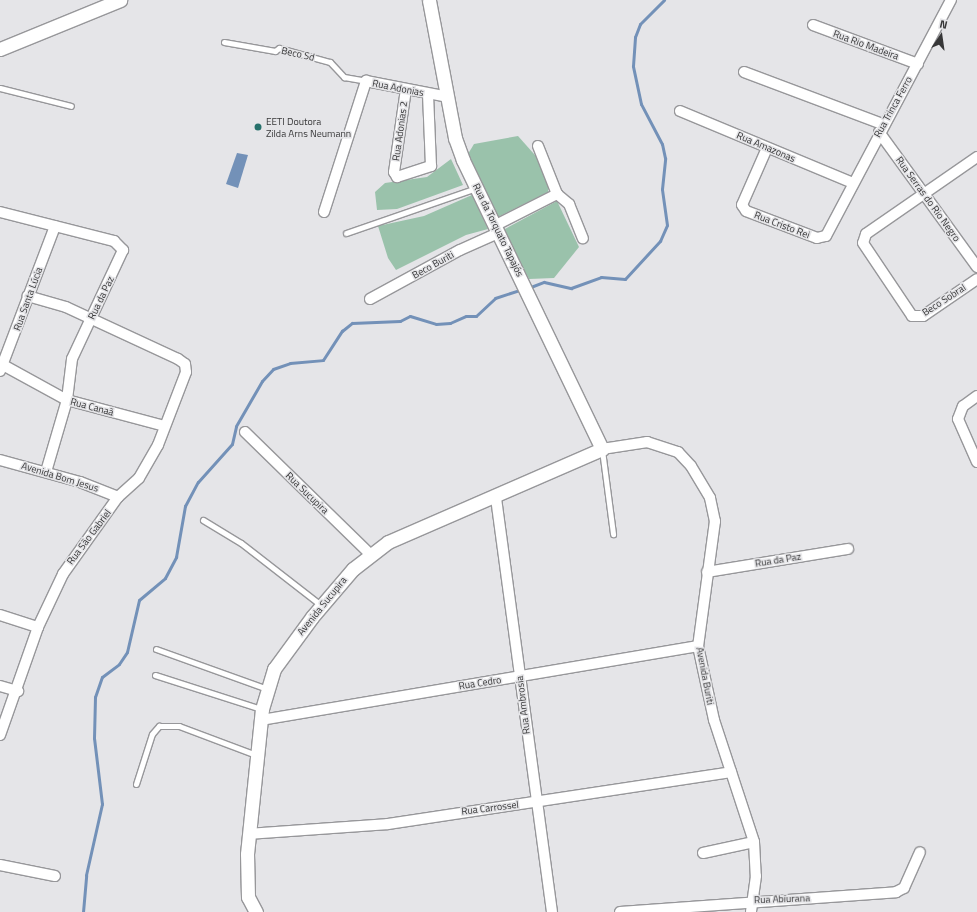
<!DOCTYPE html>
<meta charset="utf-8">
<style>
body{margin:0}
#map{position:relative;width:977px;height:912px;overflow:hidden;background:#e5e5e8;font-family:"Titillium Web",sans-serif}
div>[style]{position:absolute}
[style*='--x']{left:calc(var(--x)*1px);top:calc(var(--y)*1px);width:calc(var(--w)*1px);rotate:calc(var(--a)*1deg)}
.green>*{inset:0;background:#9ac2ab}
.water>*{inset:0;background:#7391b8}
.stream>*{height:3px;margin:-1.5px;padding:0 1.5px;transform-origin:1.5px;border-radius:1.5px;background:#7391b8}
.roads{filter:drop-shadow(1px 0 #97979a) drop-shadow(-1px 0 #97979a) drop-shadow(0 1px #97979a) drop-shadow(0 -1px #97979a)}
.service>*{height:5px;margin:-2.5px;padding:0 2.5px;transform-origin:2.5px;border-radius:2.5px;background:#fff}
.minor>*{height:10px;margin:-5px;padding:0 5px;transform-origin:5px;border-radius:5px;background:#fff}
.tertiary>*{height:13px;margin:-6.5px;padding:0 6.5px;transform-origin:6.5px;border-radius:6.5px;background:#fff}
.dots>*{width:11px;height:11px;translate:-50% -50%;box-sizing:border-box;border:2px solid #e5e5e8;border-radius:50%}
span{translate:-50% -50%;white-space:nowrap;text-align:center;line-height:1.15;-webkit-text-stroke:3px #e5e5e8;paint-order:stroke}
.street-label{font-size:10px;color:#373738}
.poi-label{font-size:10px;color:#373738}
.left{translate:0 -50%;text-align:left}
.north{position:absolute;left:921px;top:16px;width:40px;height:40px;-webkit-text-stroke:3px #e5e5e8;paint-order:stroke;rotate:13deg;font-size:11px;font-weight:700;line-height:16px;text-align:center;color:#373738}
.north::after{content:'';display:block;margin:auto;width:14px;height:18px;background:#373738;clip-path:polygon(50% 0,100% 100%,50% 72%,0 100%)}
</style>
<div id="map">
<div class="green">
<div style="clip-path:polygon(518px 136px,542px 163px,549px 181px,548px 192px,496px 218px,468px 154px,474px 144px)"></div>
<div style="clip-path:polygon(451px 159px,463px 185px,397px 209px,377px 210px,375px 192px,385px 183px,427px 177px)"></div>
<div style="clip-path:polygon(472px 195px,488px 229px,466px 235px,396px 270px,388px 258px,378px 226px,424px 216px)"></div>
<div style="clip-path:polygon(557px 201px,579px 247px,554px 278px,529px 279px,503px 230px)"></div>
</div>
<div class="water">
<div style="clip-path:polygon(237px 153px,248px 155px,238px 188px,226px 184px)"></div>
</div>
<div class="stream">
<div style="--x:528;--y:288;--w:17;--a:-21"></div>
<div style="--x:544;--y:282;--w:28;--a:13"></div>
<div style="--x:571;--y:288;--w:32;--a:-20"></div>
<div style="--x:601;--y:277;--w:24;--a:5"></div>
<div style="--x:625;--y:279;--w:52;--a:-47.4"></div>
<div style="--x:660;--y:241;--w:17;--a:-66"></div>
<div style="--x:667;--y:225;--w:36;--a:-98"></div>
<div style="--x:662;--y:189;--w:31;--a:-84"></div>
<div style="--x:665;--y:158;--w:14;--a:-102"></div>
<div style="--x:662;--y:144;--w:45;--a:-117.7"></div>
<div style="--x:641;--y:104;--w:39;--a:-102"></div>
<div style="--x:633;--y:66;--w:29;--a:-86"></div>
<div style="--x:635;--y:37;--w:14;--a:-69"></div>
<div style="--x:640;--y:24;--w:34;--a:-45"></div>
<div style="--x:83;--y:912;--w:37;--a:-85"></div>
<div style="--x:86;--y:875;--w:73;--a:-77.3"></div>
<div style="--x:102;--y:804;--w:66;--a:-96.9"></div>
<div style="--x:94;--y:738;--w:41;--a:-88.6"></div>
<div style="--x:95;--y:697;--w:21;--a:-71"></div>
<div style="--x:102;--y:677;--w:21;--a:-37"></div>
<div style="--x:119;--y:664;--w:14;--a:-56"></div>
<div style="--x:127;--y:652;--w:53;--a:-77"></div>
<div style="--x:139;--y:600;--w:34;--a:-40"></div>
<div style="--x:165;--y:578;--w:24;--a:-62"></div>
<div style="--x:176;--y:557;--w:52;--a:-80"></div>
<div style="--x:185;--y:506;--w:27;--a:-62"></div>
<div style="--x:198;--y:482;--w:51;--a:-48.2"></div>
<div style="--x:232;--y:444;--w:18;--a:-77"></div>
<div style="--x:236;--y:426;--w:52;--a:-60"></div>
<div style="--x:262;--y:381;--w:16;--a:-47"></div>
<div style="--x:273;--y:369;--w:18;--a:-19"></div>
<div style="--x:290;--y:363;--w:33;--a:-5"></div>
<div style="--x:323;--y:360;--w:35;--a:-57"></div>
<div style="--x:342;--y:331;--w:13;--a:-39"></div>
<div style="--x:352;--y:323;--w:48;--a:-2.4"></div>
<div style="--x:400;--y:321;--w:11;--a:-27"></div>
<div style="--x:410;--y:316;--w:27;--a:17"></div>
<div style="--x:436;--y:324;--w:14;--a:-4"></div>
<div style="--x:450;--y:323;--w:17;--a:-24"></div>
<div style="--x:466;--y:316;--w:10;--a:0"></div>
<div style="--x:476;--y:316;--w:26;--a:-43"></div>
<div style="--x:495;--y:298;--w:28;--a:-18"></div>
</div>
<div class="roads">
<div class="service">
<div style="--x:224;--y:42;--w:52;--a:10"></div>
<div style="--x:275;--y:51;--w:5;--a:-37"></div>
<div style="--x:279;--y:48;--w:53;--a:15.4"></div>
<div style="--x:330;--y:62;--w:21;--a:47"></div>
<div style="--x:344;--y:77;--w:22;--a:10"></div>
<div style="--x:0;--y:88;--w:73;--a:14.2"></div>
<div style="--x:346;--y:233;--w:138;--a:-19.1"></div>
<div style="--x:602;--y:450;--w:85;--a:82.5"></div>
<div style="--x:203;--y:520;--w:44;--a:31.2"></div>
<div style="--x:241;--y:543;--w:101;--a:37.8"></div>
<div style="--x:156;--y:649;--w:118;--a:19.8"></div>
<div style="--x:155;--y:675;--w:111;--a:17.8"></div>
<div style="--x:136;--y:784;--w:52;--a:-72.3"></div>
<div style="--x:152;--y:734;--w:11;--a:-49"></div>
<div style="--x:159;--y:726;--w:20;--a:0"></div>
<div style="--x:179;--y:726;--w:82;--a:20.6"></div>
</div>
<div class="minor">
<div style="--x:813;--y:25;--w:112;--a:20.4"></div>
<div style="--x:744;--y:72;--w:147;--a:20.6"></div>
<div style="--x:406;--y:89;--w:84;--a:98.2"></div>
<div style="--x:394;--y:172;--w:6;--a:59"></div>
<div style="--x:397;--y:177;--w:36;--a:-18"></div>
<div style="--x:431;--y:166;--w:72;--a:-92.4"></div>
<div style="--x:680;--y:111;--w:187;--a:22.6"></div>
<div style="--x:879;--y:132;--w:167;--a:54"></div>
<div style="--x:538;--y:146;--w:52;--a:68.4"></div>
<div style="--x:557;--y:194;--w:16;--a:40"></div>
<div style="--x:569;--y:204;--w:37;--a:68"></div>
<div style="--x:767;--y:148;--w:62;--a:113.7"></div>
<div style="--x:742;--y:205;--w:7;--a:56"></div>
<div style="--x:746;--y:211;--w:76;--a:20.8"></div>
<div style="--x:817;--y:238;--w:9;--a:-13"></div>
<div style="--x:826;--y:236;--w:267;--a:-62.1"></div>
<div style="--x:977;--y:157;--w:135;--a:145.3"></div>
<div style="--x:866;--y:234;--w:9;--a:108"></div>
<div style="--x:863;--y:243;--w:88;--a:56.1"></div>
<div style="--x:912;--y:316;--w:11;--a:0"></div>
<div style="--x:923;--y:316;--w:65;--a:-34.4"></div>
<div style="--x:0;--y:212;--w:118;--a:14.3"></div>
<div style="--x:114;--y:241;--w:13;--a:45"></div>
<div style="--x:123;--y:250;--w:120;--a:115.1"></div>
<div style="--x:72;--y:359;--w:41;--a:97"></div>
<div style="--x:67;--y:400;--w:75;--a:106.3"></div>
<div style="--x:324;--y:212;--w:138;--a:-72.2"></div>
<div style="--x:366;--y:81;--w:84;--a:11"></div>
<div style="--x:494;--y:226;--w:71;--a:-26.9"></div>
<div style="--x:370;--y:299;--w:102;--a:-28.6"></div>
<div style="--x:460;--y:250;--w:42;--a:-24.1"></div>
<div style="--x:3;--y:365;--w:73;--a:28.7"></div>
<div style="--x:67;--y:400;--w:101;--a:14.9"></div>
<div style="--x:0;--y:371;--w:155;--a:-69.2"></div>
<div style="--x:977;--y:396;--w:17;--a:144"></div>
<div style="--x:963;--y:406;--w:14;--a:111"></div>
<div style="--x:958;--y:419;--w:47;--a:66.2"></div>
<div style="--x:245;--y:432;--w:175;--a:44.3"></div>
<div style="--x:602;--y:449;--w:46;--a:-8.8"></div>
<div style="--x:647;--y:442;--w:33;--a:18"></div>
<div style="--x:678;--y:452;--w:19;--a:47"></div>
<div style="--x:691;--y:466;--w:37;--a:59"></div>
<div style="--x:710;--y:498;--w:24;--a:78"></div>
<div style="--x:715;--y:521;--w:126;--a:97.7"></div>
<div style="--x:698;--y:646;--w:76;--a:77.8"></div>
<div style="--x:714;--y:720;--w:128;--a:71.8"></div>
<div style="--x:754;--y:842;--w:34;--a:87"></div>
<div style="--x:756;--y:876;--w:36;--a:98"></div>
<div style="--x:0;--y:460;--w:83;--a:15.4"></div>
<div style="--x:80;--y:482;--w:41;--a:21.5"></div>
<div style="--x:496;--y:498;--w:418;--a:82.3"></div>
<div style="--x:707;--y:572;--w:143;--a:-9.3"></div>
<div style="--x:0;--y:615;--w:40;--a:18"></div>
<div style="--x:0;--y:686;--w:19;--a:16"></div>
<div style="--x:261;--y:720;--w:443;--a:-9.6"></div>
<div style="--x:0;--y:735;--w:114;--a:-70.6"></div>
<div style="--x:38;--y:627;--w:59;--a:-64.7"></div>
<div style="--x:63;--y:574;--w:95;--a:-54.5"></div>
<div style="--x:118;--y:497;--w:28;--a:-42"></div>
<div style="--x:139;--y:478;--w:38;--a:-60"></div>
<div style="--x:158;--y:445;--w:78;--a:-69"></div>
<div style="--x:186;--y:372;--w:8;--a:-97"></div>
<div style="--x:185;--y:364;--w:9;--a:-144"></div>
<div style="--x:178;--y:359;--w:123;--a:-155.1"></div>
<div style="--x:66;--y:307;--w:40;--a:-164"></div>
<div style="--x:249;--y:834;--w:139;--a:-4.1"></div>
<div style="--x:388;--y:824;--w:347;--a:-8.6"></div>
<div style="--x:703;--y:853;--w:52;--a:-12.2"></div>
<div style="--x:0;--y:865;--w:56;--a:11.3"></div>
<div style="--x:620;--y:912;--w:277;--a:-4.1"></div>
<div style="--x:896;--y:892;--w:9;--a:-27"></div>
<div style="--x:904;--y:888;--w:39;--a:-66"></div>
</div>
<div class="tertiary">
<div style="--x:0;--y:49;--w:130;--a:-22.2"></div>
<div style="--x:256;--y:912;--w:17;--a:-118"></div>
<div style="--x:248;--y:897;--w:43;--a:-91.3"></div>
<div style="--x:247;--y:854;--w:146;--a:-84.1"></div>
<div style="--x:262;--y:709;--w:42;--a:-73.3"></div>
<div style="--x:274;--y:669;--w:64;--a:-53.8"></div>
<div style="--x:312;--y:617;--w:63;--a:-49.5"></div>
<div style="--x:353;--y:569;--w:44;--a:-37.6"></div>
<div style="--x:388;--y:542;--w:233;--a:-23.5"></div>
<div style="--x:602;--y:449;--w:321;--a:-115.7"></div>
<div style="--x:463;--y:160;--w:23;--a:-110"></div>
<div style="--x:455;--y:138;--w:140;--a:-100.7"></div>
</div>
</div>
<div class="dots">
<div style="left:258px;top:127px;background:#26706b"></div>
</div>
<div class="street-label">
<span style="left:866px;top:45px;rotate:20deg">Rua Rio Madeira</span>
<span style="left:298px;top:54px;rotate:13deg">Beco Sd</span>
<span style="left:398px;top:88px;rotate:11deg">Rua Adonias</span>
<span style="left:893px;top:107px;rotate:-61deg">Rua Trinca Ferro</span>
<span style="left:400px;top:131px;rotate:-82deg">Rua Adonias 2</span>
<span style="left:766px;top:147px;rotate:23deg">Rua Amazonas</span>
<span style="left:928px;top:199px;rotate:54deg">Rua Serras do Rio Negro</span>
<span style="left:782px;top:225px;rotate:21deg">Rua Cristo Rei</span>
<span style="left:498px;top:230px;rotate:64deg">Rua da Torquato Tapajós</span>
<span style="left:433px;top:265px;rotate:-29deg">Beco Buriti</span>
<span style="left:101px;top:298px;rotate:-64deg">Rua da Paz</span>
<span style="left:28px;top:299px;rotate:-70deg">Rua Santa Lúcia</span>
<span style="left:944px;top:300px;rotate:-33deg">Beco Sobral</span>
<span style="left:92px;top:407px;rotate:15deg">Rua Canaã</span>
<span style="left:60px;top:477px;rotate:17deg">Avenida Bom Jesus</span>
<span style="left:307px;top:493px;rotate:44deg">Rua Sucupira</span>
<span style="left:89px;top:537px;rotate:-53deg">Rua São Gabriel</span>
<span style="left:778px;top:560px;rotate:-9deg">Rua da Paz</span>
<span style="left:322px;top:606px;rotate:-51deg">Avenida Sucupira</span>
<span style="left:705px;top:676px;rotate:79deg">Avenida Buriti</span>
<span style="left:480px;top:683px;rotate:-9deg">Rua Cedro</span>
<span style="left:523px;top:705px;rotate:-97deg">Rua Ambrosia</span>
<span style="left:490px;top:808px;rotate:-7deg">Rua Carrossel</span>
<span style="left:782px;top:899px;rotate:-2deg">Rua Abíurana</span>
</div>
<div class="poi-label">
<span class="left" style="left:266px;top:127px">EETI Doutora<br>Zilda Arns Neumann</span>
</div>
<div class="north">N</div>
</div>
